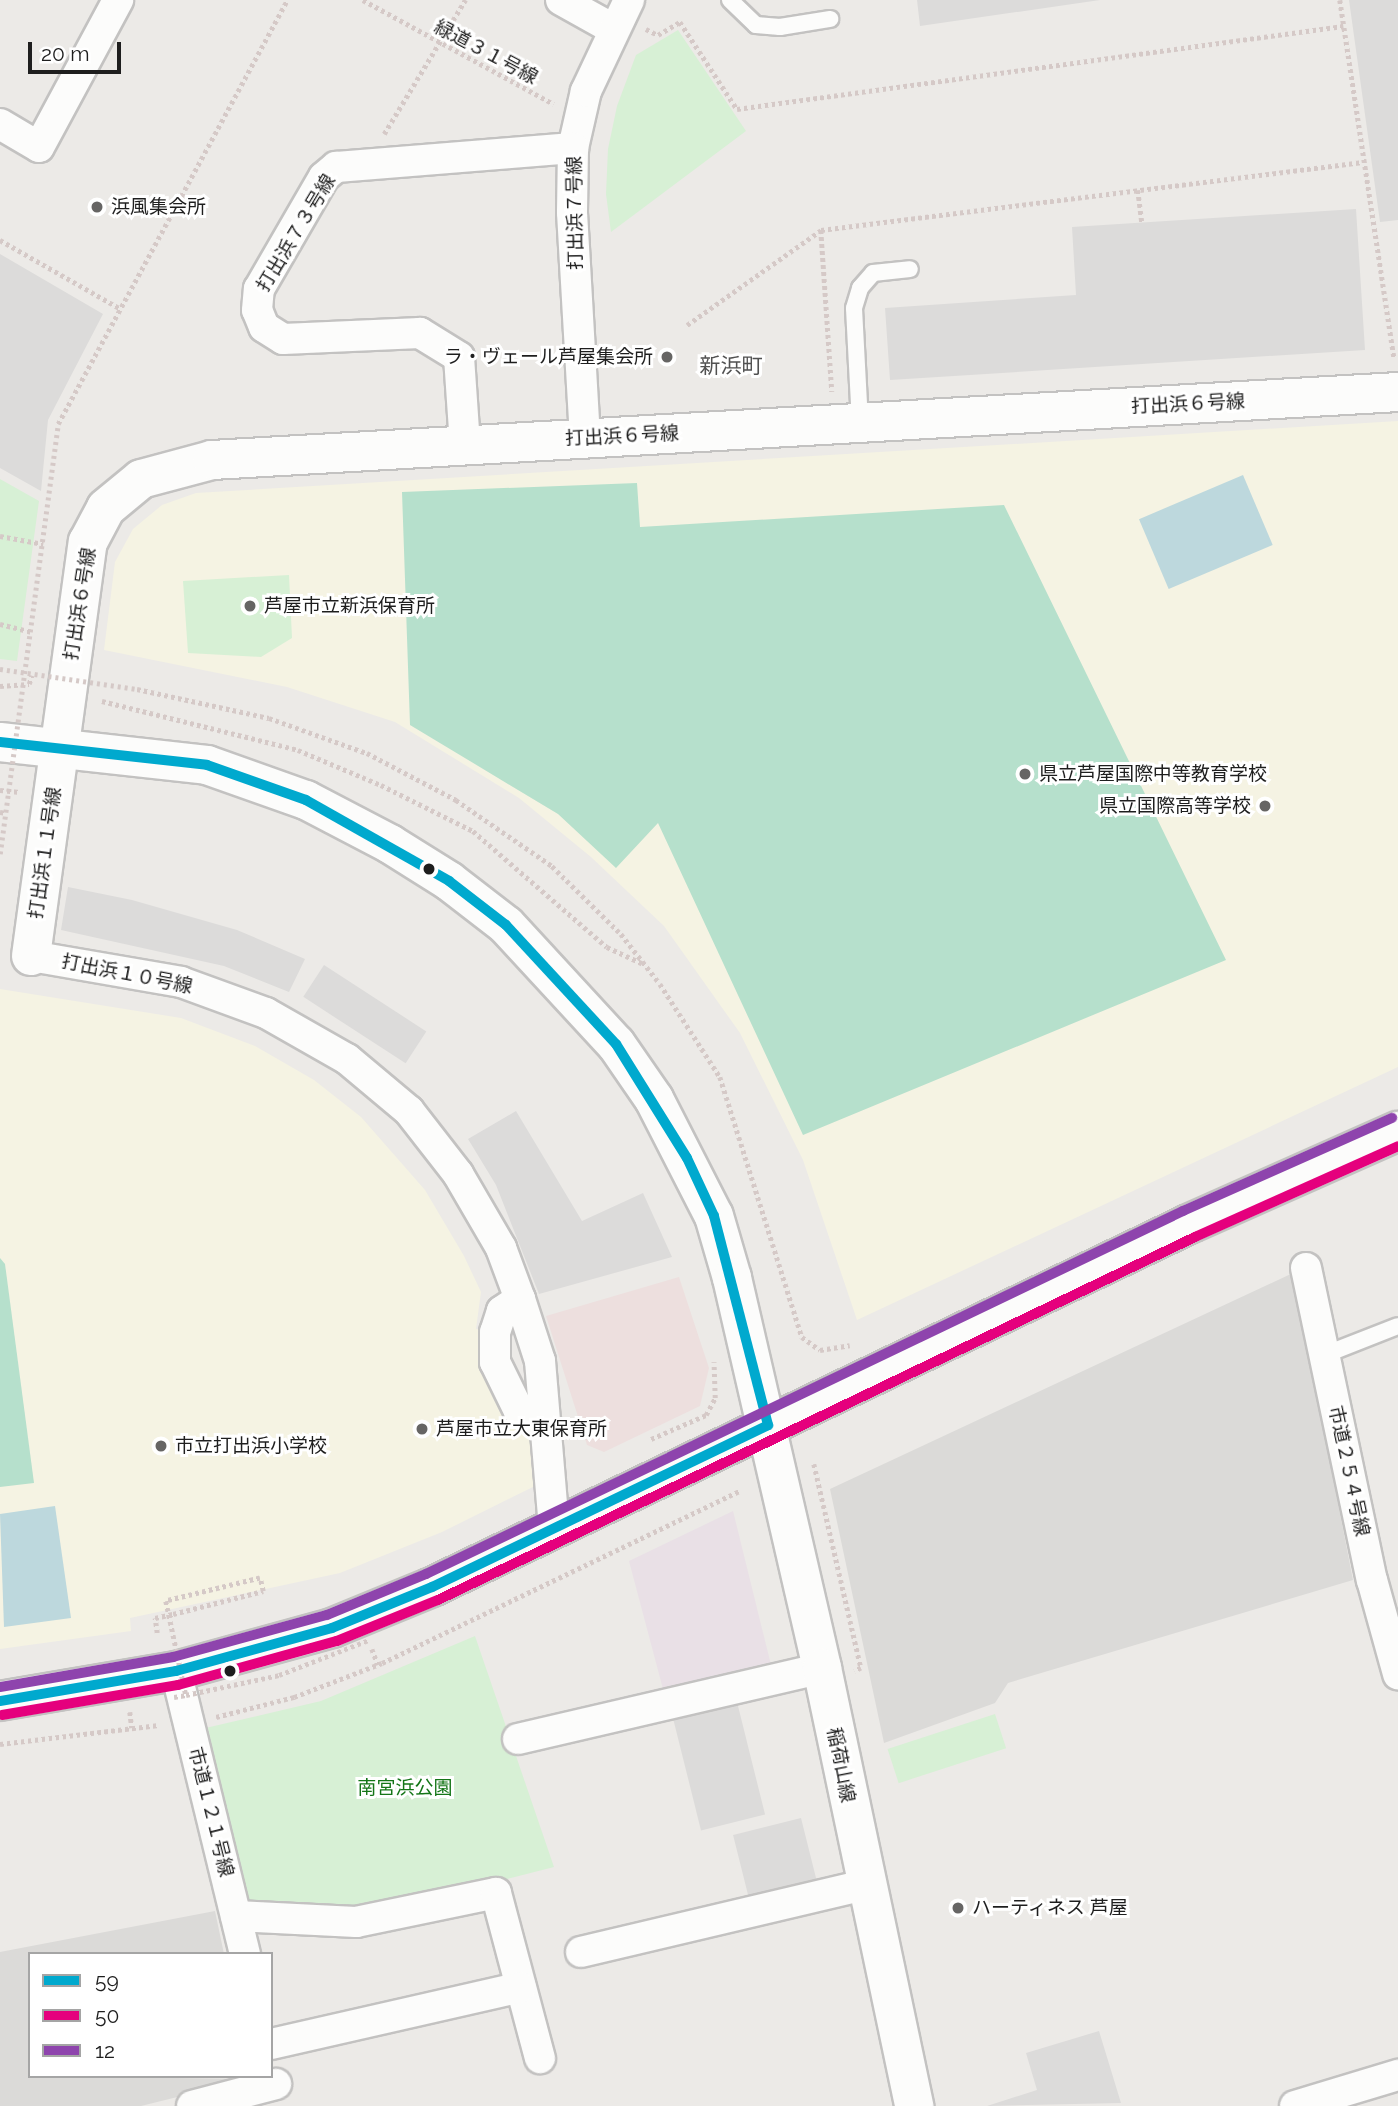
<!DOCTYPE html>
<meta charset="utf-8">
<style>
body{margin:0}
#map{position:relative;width:1398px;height:2106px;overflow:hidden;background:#eceae7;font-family:Raleway,"Noto Sans JP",sans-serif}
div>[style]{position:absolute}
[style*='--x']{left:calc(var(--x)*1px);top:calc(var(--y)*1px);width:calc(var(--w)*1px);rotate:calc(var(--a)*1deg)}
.residential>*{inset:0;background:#dbdad8}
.commercial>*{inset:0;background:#eddfde}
.industrial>*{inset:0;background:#e9e0e6}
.education>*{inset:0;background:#f5f3e3}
.park>*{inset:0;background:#d7f0d5;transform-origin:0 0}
.pitch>*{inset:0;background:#b6e0cc}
.parking>*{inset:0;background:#dcdbda;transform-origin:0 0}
.water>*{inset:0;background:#bdd8dd;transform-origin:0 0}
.path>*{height:4.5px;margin-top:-2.25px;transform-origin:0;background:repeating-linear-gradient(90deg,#d5c9c7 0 3.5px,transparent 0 7px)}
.roads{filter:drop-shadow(2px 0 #c3c2c1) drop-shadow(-2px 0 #c3c2c1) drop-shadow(0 2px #c3c2c1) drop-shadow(0 -2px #c3c2c1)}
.service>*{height:16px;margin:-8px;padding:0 8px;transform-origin:8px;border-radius:8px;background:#fcfcfb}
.minor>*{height:30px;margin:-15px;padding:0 15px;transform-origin:15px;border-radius:15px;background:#fcfcfb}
.tertiary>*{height:38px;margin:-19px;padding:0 19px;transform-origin:19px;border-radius:19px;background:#fcfcfb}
.path-bridge>*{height:4.5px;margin-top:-2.25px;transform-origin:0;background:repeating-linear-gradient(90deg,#d5c9c7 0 3.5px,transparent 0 7px)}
.bus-1>*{height:10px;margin:-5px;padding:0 5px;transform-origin:5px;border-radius:5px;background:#00a9ce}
.bus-2>*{height:10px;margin:-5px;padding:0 5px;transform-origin:5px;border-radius:5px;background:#e5007d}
.bus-3>*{height:10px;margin:-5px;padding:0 5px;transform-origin:5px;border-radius:5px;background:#8e44ad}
.dots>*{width:19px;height:19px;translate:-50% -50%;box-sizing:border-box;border:4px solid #fff;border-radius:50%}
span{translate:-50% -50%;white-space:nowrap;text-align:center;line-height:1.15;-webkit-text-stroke:6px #fff;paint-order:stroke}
.street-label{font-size:19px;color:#1e1e1e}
.poi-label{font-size:19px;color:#1e1e1e}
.left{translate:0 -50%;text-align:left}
.right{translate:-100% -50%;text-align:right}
.park-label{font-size:19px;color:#147517}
.neighbourhood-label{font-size:21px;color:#515151}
.legend{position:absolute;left:28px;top:1952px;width:245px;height:126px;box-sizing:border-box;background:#fff;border:2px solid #a5a5a5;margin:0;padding:9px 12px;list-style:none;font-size:21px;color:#1e1e1e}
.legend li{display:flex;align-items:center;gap:14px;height:35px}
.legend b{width:35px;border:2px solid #a5a5a5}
.scale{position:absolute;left:28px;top:42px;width:93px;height:32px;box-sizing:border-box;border:4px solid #1e1e1e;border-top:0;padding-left:9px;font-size:21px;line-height:24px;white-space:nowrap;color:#1e1e1e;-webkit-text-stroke:5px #fff;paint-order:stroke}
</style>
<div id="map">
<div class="residential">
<div style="clip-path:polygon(1293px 1273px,1353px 1580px,1008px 1683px,995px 1703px,884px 1743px,830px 1489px)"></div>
<div style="clip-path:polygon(215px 1911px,224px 1954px,30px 1954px,30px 2076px,250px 2079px,141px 2106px,0 2106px,0 1952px)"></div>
</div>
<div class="commercial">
<div style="clip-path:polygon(679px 1277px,709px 1368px,700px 1406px,604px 1452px,587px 1445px,546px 1316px)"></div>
</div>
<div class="industrial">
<div style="clip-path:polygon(733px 1511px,771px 1665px,663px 1689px,629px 1561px)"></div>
</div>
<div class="education">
<div style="clip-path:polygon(1398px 421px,1398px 1067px,857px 1320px,803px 1160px,740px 1033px,664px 926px,591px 857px,519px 798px,395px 722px,287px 687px,104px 650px,115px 562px,133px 529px,162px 505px,196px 493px)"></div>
<div style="clip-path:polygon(0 989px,181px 1018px,255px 1046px,314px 1080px,361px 1117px,425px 1190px,464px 1256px,481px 1292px,476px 1329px,487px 1330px,537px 1438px,537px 1485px,442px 1532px,340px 1573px,130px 1618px,131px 1631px,0 1649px)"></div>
</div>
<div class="park">
<div style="clip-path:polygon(678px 30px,746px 131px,611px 232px,606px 194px,608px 149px,617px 106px,636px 55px)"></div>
<div style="clip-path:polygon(0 479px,39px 501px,17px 661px,0 659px)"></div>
<div style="clip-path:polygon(289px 575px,292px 638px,261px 657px,188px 653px,183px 581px)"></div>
<div style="clip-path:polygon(475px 1636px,554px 1867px,357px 1917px,241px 1911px,197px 1730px,321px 1701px)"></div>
<div style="left:995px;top:1714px;width:36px;height:113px;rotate:72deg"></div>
</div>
<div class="pitch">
<div style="clip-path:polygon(637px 483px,640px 527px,1004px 505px,1226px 960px,803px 1135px,658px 823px,616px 868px,558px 814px,410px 725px,402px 492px)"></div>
<div style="clip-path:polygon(0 1258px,5px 1264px,34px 1483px,0 1487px)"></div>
</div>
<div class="parking">
<div style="clip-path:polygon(917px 0,1100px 0,920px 26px)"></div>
<div style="clip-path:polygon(1349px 0,1398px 0,1398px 220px,1380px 222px)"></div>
<div style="clip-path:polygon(1356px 209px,1365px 350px,890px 380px,885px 308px,1076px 295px,1072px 227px)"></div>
<div style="clip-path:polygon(0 254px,103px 314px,48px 420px,41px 491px,0 468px)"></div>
<div style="clip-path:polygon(68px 887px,132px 900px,237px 930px,305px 959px,289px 992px,224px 966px,61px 930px)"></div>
<div style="left:324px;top:965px;width:122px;height:38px;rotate:33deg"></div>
<div style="clip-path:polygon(516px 1111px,582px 1221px,643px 1193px,672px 1257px,539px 1294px,496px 1185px,468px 1139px)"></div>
<div style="left:737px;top:1702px;width:116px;height:66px;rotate:76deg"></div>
<div style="left:801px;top:1818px;width:65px;height:70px;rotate:76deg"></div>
<div style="clip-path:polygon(1099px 2031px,1121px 2103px,987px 2106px,1037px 2090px,1026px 2053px)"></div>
</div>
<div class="water">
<div style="left:1243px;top:475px;width:76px;height:113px;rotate:67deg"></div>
<div style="clip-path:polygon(55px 1506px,71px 1618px,4px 1627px,0 1514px)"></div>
</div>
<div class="path">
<div style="--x:363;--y:0;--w:217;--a:28.6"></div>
<div style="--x:1340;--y:0;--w:363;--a:81.4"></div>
<div style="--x:646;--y:29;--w:13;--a:27"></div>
<div style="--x:658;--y:35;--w:26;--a:-31"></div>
<div style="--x:680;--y:22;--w:104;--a:56.8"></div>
<div style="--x:737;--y:109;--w:612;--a:-7.8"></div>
<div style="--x:384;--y:134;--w:157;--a:-58.8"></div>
<div style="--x:1138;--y:190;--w:33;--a:83"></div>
<div style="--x:821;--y:230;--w:162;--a:86.1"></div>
<div style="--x:0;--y:240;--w:137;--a:29.7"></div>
<div style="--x:687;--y:325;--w:164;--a:-35.3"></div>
<div style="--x:821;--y:230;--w:546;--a:-7.15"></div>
<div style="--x:58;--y:424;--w:482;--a:-61.6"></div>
<div style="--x:0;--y:536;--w:44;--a:10.5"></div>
<div style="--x:0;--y:624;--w:33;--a:14"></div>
<div style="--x:0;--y:686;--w:29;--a:-4"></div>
<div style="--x:29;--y:684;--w:9;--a:-72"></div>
<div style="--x:137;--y:689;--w:135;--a:12.4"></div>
<div style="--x:269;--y:718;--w:104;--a:19.7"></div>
<div style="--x:367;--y:753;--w:101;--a:27.8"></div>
<div style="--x:456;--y:800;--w:116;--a:34.5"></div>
<div style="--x:552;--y:866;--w:97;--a:44.6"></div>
<div style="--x:621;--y:934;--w:63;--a:52"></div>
<div style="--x:660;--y:984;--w:111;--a:57.2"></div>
<div style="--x:720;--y:1077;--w:273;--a:72.5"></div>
<div style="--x:802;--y:1337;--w:22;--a:36"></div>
<div style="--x:820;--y:1350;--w:30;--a:-9"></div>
<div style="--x:102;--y:701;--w:202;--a:14"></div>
<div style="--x:298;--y:750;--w:90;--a:22.9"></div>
<div style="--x:381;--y:785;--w:103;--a:26.6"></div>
<div style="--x:473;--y:831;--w:177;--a:40.9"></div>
<div style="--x:607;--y:947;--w:40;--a:25"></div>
<div style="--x:0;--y:790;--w:20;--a:6"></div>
<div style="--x:0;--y:812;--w:6;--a:9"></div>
<div style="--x:651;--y:1439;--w:60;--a:-23.6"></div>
<div style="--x:706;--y:1415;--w:19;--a:-62"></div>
<div style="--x:715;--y:1398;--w:36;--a:-92"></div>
<div style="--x:814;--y:1464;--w:209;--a:77"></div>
<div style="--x:861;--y:1668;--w:7;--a:153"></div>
<div style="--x:157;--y:1633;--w:15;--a:-98"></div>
<div style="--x:155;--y:1618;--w:18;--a:-13"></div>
<div style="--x:372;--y:1649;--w:17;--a:69"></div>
<div style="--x:130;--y:1712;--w:16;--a:83"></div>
<div style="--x:216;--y:1717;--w:81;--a:-14.4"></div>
<div style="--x:294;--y:1697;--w:94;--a:-21.1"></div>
<div style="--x:382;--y:1663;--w:396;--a:-25.7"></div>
<div style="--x:0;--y:1744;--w:160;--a:-6.8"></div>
</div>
<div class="roads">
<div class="service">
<div style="--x:730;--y:0;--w:36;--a:44"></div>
<div style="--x:756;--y:25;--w:24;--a:5"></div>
<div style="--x:780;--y:27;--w:51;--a:-9.1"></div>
<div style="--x:860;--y:423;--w:115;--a:-93"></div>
<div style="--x:854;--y:308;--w:21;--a:-73"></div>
<div style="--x:860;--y:288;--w:20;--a:-49"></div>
<div style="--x:873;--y:273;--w:37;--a:-6"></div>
<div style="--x:1324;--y:1355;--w:79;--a:-21.4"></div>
</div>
<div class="minor">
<div style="--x:561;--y:0;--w:60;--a:29.1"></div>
<div style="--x:0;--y:124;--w:45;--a:30.5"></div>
<div style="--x:39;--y:147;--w:167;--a:-61.7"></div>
<div style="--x:585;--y:438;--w:226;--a:-93.3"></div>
<div style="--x:572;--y:212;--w:64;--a:-89.1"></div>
<div style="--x:573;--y:148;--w:58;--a:-77.2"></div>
<div style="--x:586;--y:91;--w:101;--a:-64.7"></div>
<div style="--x:465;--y:445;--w:88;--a:-93.9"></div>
<div style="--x:459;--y:357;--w:46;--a:-148.4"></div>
<div style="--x:420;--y:333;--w:137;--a:177.5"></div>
<div style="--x:283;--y:339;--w:22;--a:-148"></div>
<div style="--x:264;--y:327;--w:18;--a:-112"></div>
<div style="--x:257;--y:310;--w:21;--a:-85"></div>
<div style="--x:259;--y:289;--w:129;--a:-59.9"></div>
<div style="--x:324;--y:177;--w:16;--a:-40"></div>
<div style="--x:336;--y:167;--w:238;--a:-4.6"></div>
<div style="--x:31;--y:956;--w:152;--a:9.8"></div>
<div style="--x:181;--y:982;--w:90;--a:20"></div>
<div style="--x:266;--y:1013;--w:93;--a:29.6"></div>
<div style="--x:347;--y:1059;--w:81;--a:40"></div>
<div style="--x:409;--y:1111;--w:80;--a:52.1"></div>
<div style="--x:458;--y:1174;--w:86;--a:59.8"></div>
<div style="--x:501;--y:1248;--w:54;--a:69.6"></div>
<div style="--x:520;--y:1299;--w:65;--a:72.1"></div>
<div style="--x:540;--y:1361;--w:166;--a:85.2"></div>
<div style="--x:1306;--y:1268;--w:319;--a:78.1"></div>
<div style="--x:1372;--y:1580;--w:98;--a:74.5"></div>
<div style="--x:520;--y:1299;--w:22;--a:146"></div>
<div style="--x:502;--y:1311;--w:22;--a:108"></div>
<div style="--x:495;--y:1332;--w:30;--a:90"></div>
<div style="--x:495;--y:1362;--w:55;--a:63.9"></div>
<div style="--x:519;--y:1411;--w:34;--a:30"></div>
<div style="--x:176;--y:1671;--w:291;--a:76.3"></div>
<div style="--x:518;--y:1739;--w:312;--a:-13.1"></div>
<div style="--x:236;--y:1916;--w:120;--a:2.9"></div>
<div style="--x:356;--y:1922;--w:143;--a:-11.7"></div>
<div style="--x:496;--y:1893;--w:171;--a:75.1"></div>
<div style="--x:581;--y:1952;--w:292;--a:-13.3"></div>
<div style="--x:271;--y:2044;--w:256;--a:-12.8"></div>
<div style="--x:192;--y:2106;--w:87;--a:-14.7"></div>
<div style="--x:1295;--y:2106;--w:108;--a:-16.8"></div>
</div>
<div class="tertiary">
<div style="--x:0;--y:742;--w:208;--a:6.3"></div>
<div style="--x:207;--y:765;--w:105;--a:19.5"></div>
<div style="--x:306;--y:800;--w:95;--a:27.6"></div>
<div style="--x:390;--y:844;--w:70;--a:32.1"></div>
<div style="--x:449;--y:881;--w:72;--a:37.7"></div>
<div style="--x:506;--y:925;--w:162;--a:47.3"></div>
<div style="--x:616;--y:1044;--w:67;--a:55.4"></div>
<div style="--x:654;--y:1099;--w:131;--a:62.9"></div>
<div style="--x:714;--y:1216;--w:65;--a:73.8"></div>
<div style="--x:732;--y:1278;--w:400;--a:77"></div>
<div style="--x:822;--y:1668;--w:448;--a:78.1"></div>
<div style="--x:31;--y:956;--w:418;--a:-82.2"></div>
<div style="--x:88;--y:542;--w:38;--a:-62"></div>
<div style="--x:106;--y:508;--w:45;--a:-39.6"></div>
<div style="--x:141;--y:479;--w:73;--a:-15"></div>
<div style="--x:212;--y:460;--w:1188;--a:-3.28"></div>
<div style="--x:0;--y:1701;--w:179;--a:-9.7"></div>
<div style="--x:176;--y:1671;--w:162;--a:-15.4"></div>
<div style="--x:332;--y:1628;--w:108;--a:-22.3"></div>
<div style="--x:432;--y:1587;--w:840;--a:-25.62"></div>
<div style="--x:1189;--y:1224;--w:229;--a:-24"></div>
</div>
</div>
<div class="path-bridge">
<div style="--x:0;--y:669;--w:138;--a:8.3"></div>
<div style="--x:0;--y:854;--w:434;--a:-82.3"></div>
<div style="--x:173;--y:1614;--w:93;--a:-14.3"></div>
<div style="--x:263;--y:1591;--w:13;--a:-103"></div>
<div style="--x:260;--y:1578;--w:97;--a:166.3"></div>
<div style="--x:166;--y:1601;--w:96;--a:78"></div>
<div style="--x:186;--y:1695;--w:95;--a:-12.1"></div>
<div style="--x:279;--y:1675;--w:97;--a:-21.3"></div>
<div style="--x:174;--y:1697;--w:12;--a:-9"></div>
</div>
<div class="bus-1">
<div style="--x:0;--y:742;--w:208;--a:6.3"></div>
<div style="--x:207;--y:765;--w:105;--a:19.5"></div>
<div style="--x:306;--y:800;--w:164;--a:29.5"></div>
<div style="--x:449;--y:881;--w:72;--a:37.7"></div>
<div style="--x:506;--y:925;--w:162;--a:47.3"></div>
<div style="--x:616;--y:1044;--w:134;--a:58.1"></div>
<div style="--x:687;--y:1158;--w:64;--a:65"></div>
<div style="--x:714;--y:1216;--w:216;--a:75.5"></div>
<div style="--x:0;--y:1701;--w:179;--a:-9.7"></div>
<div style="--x:176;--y:1671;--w:162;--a:-15.4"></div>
<div style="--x:332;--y:1628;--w:108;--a:-22.3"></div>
<div style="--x:432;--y:1587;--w:373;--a:-25.7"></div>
</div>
<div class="bus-2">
<div style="--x:2;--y:1715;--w:179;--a:-9.7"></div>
<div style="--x:178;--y:1685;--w:165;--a:-15.5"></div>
<div style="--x:337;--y:1641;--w:109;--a:-22.1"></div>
<div style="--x:438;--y:1600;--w:840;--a:-25.62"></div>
<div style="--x:1195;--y:1237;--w:222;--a:-24.1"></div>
</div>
<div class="bus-3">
<div style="--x:0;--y:1687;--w:176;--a:-9.8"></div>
<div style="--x:173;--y:1657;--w:160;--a:-15.3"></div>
<div style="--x:327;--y:1615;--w:107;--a:-22.5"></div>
<div style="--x:426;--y:1574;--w:840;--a:-25.62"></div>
<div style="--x:1183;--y:1211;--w:229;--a:-24"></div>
</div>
<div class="dots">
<div style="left:97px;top:207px;background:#666564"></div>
<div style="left:667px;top:357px;background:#666564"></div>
<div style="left:250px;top:606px;background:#666564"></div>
<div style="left:1025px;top:774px;background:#666564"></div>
<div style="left:1265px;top:806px;background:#666564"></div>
<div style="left:429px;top:869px;background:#1e1e1e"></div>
<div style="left:422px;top:1429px;background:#666564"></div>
<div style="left:161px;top:1446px;background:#666564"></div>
<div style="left:230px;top:1671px;background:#1e1e1e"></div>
<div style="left:958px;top:1908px;background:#666564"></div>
</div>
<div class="street-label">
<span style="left:486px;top:52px;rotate:28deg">緑道３１号線</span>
<span style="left:575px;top:213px;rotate:-91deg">打出浜７号線</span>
<span style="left:296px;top:233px;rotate:-59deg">打出浜７３号線</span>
<span style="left:1188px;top:404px;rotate:-3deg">打出浜６号線</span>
<span style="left:622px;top:436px;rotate:-3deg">打出浜６号線</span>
<span style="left:80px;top:604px;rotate:-81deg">打出浜６号線</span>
<span style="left:45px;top:853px;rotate:-82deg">打出浜１１号線</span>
<span style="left:127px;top:974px;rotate:11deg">打出浜１０号線</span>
<span style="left:1349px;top:1471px;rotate:78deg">市道２５４号線</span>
<span style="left:841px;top:1765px;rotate:79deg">稲荷山線</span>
<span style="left:211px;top:1812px;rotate:76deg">市道１２１号線</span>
</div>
<div class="poi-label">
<span class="left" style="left:111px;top:207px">浜風集会所</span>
<span class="right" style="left:653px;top:357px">ラ・ヴェール芦屋集会所</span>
<span class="left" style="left:264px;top:606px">芦屋市立新浜保育所</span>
<span class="left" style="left:1039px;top:774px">県立芦屋国際中等教育学校</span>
<span class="right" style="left:1251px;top:806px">県立国際高等学校</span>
<span class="left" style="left:436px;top:1429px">芦屋市立大東保育所</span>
<span class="left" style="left:175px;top:1446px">市立打出浜小学校</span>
<span class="left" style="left:972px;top:1908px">ハーティネス 芦屋</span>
</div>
<div class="park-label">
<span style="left:405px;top:1788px">南宮浜公園</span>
</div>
<div class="neighbourhood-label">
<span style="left:731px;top:366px">新浜町</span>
</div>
<ul class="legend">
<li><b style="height:9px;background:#00a9ce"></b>59</li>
<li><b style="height:9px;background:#e5007d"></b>50</li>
<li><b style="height:9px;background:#8e44ad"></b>12</li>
</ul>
<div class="scale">20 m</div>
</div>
